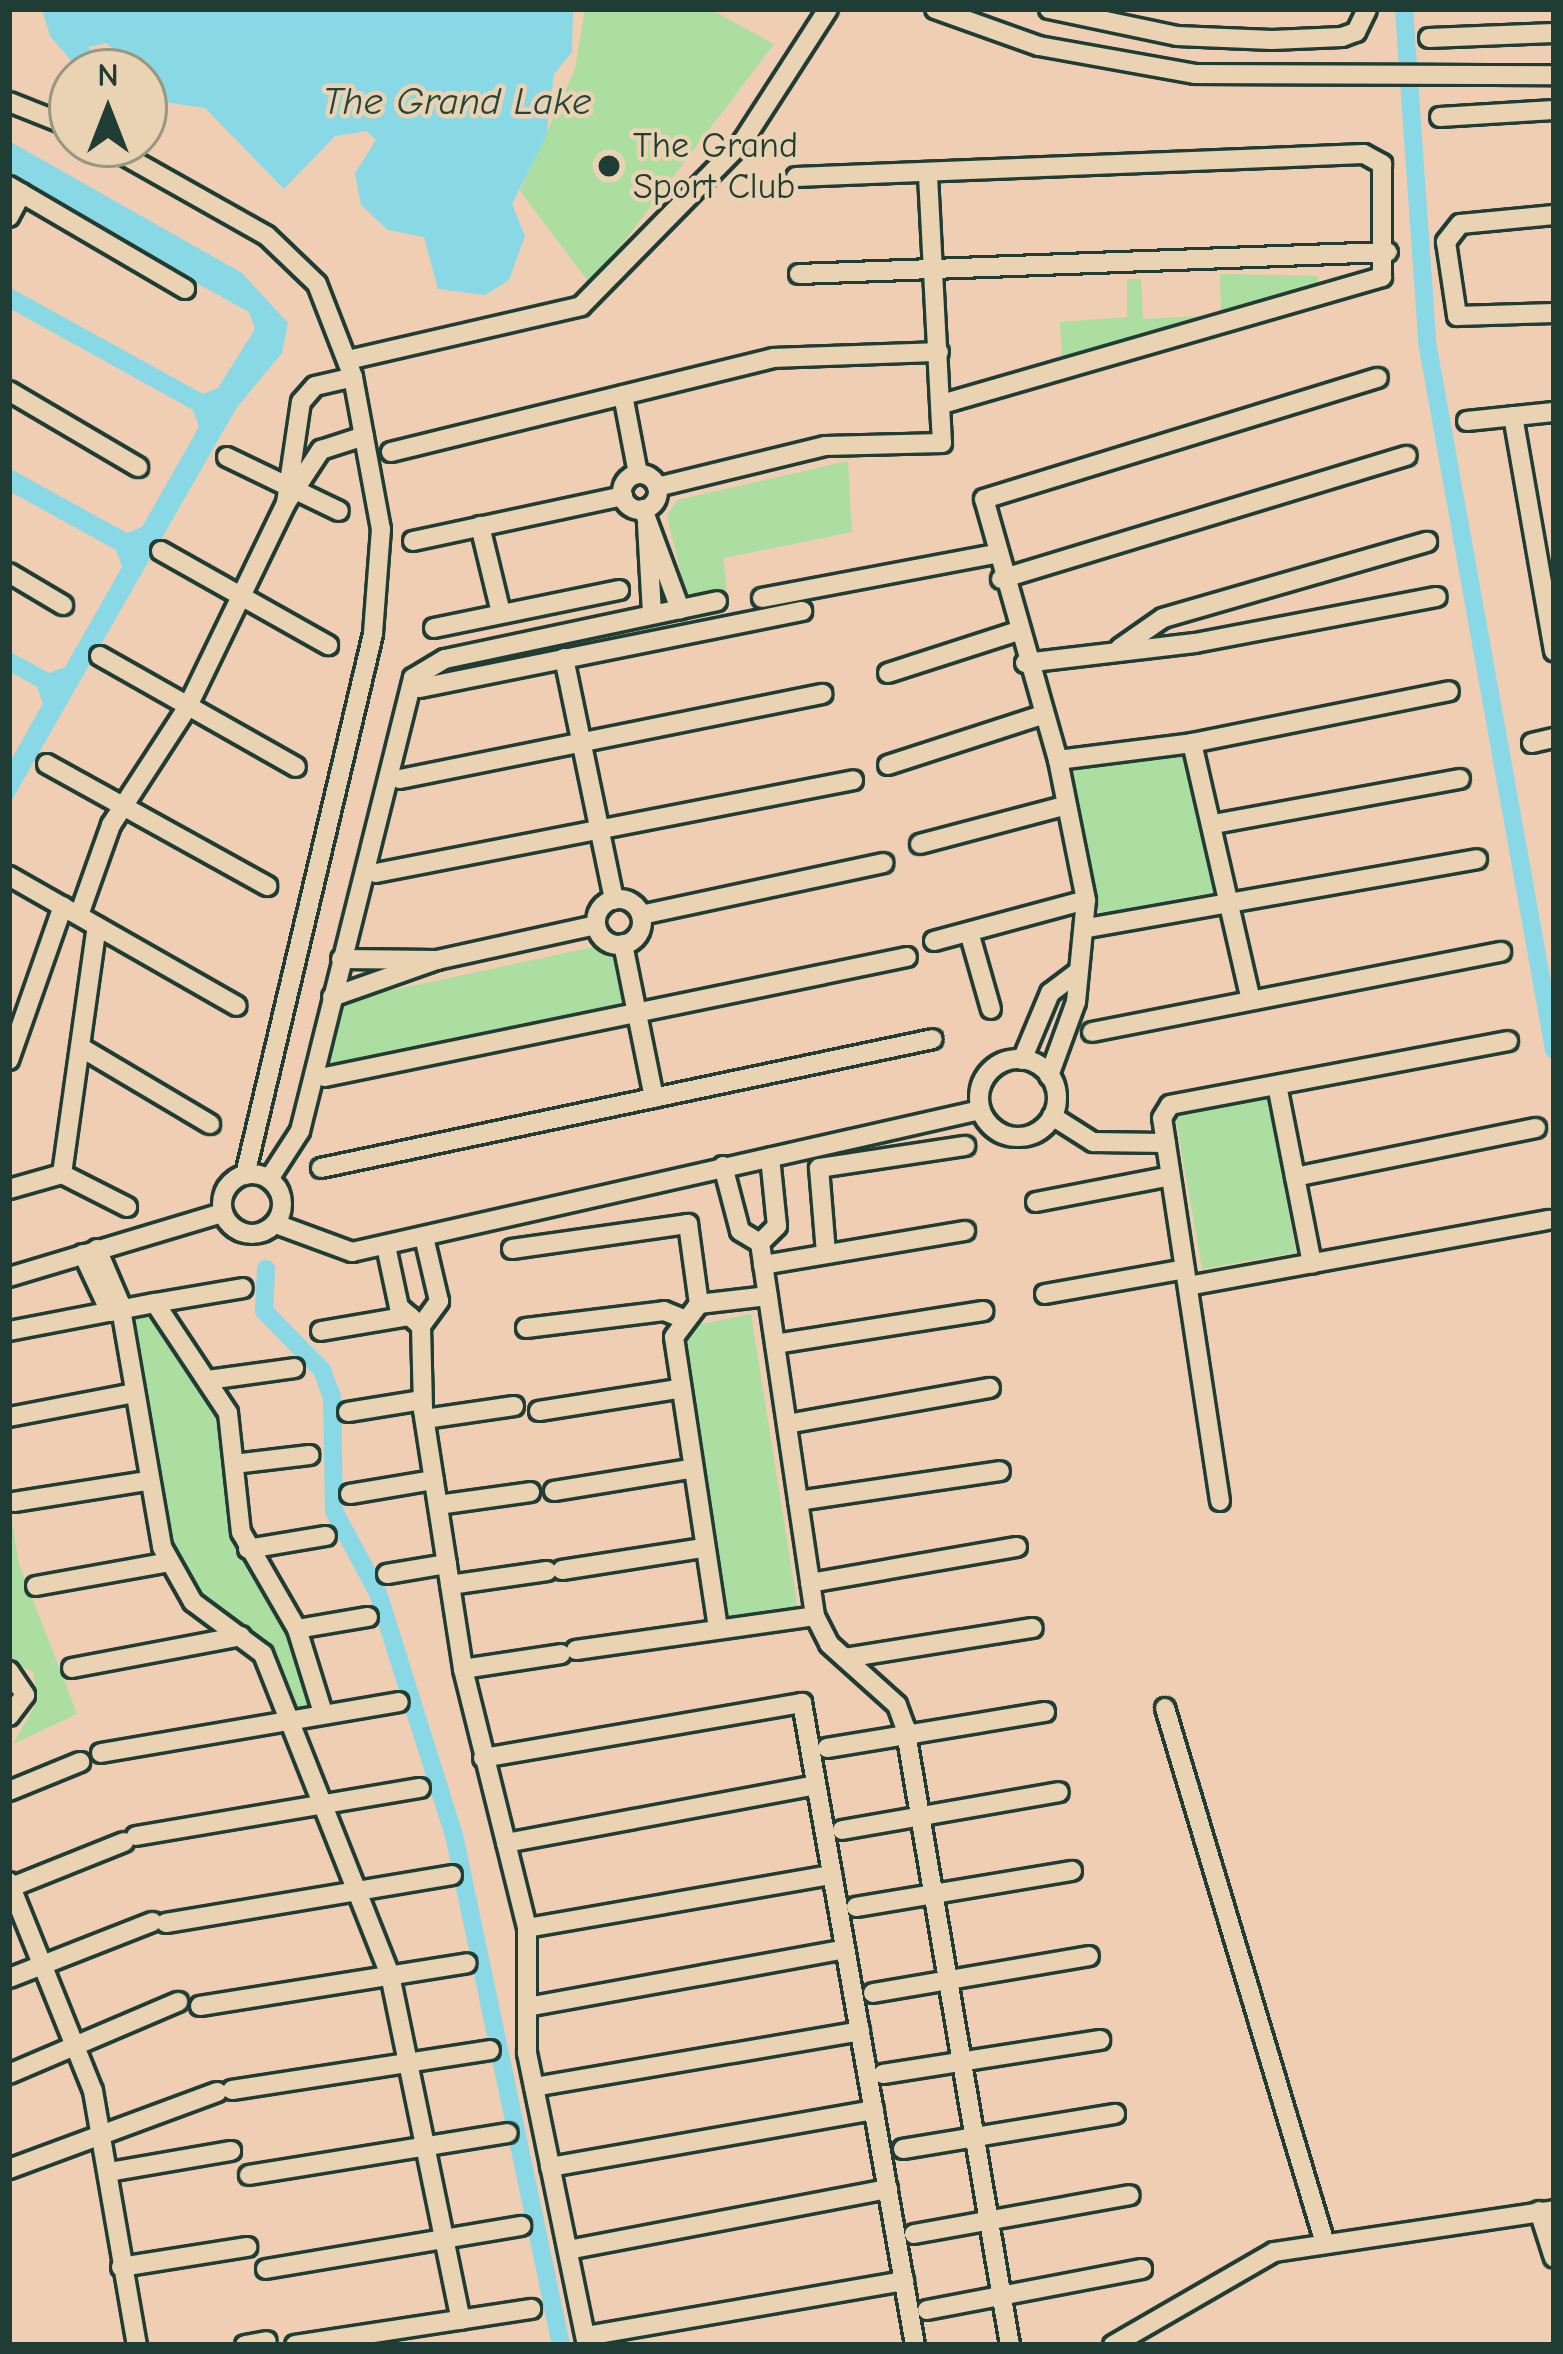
<!DOCTYPE html>
<style>
body{margin:0}
#map{position:relative;width:1563px;height:2354px;overflow:hidden;background:#efceb3;font-family:"Comic Neue",sans-serif}
div>[style]{position:absolute}
[style*='--x']{left:calc(var(--x)*1px);top:calc(var(--y)*1px);width:calc(var(--w)*1px);rotate:calc(var(--a)*1deg)}
.green>*{inset:0;background:#abdea0;transform-origin:0 0}
.water>*{inset:0;background:#89d8e6}
.canal>*{height:18px;margin:-9px;padding:0 9px;transform-origin:9px;border-radius:9px;background:#89d8e6}
.roads{filter:drop-shadow(3px 0 #1f3d34) drop-shadow(-3px 0 #1f3d34) drop-shadow(0 3px #1f3d34) drop-shadow(0 -3px #1f3d34)}
.street>*{height:18px;margin:-9px;padding:0 9px;transform-origin:9px;border-radius:9px;background:#e9d3b2}
.street>.ring{margin:-9px;padding:0;box-sizing:content-box;background:none;border:18px solid #e9d3b2;border-radius:50%}
.dots>*{width:33px;height:33px;translate:-50% -50%;box-sizing:border-box;border:6px solid #e9d3b2;border-radius:50%}
span{translate:-50% -50%;white-space:nowrap;text-align:center;line-height:1.15;-webkit-text-stroke:9px #e9d3b2;paint-order:stroke}
.poi-label{font-size:36px;color:#1f3d34}
.left{translate:0 -50%;text-align:left}
.water-label{font-size:39px;color:#24453d;font-style:italic}
.frame{position:absolute;inset:0;border:12px solid #1f3d34;pointer-events:none}
.north{position:absolute;left:48px;top:48px;width:120px;height:120px;box-sizing:border-box;background:#e9d3b2;border:3px solid #989780;border-radius:50%;rotate:0deg;font-size:33px;font-weight:700;line-height:48px;text-align:center;color:#1f3d34}
.north::after{content:'';display:block;margin:auto;width:42px;height:54px;background:#1f3d34;clip-path:polygon(50% 0,100% 100%,50% 72%,0 100%)}
</style>
<div id="map">
<div class="green">
<div style="clip-path:polygon(585px 9px,710px 9px,774px 44px,591px 285px,520px 191px,575px 69px)"></div>
<div style="clip-path:polygon(1220px 274px,1318px 276px,1318px 289px,1062px 361px,1060px 322px,1127px 317px,1127px 279px,1141px 279px,1143px 319px,1221px 315px)"></div>
<div style="clip-path:polygon(848px 461px,852px 532px,723px 558px,727px 590px,686px 594px,667px 516px,677px 500px)"></div>
<div style="left:1187px;top:746px;width:153px;height:118px;rotate:79deg"></div>
<div style="clip-path:polygon(603px 945px,616px 955px,628px 1005px,322px 1071px,337px 1002px)"></div>
<div style="left:1268px;top:1095px;width:160px;height:95px;rotate:80deg"></div>
<div style="clip-path:polygon(751px 1314px,798px 1610px,726px 1619px,682px 1369px,691px 1326px)"></div>
<div style="clip-path:polygon(131px 1316px,154px 1318px,223px 1422px,228px 1522px,314px 1688px,305px 1712px,297px 1714px,264px 1641px,206px 1601px,175px 1561px)"></div>
<div style="clip-path:polygon(9px 1502px,19px 1564px,77px 1714px,13px 1744px,38px 1700px,33px 1672px,9px 1660px)"></div>
</div>
<div class="water">
<div style="clip-path:polygon(42px 9px,573px 9px,572px 52px,554px 74px,546px 137px,512px 204px,525px 236px,509px 280px,485px 295px,438px 289px,424px 237px,388px 230px,361px 205px,355px 173px,376px 140px,367px 131px,335px 136px,284px 189px,205px 108px,144px 99px,144px 72px,106px 43px,88px 47px,110px 72px,81px 72px,50px 36px)"></div>
<div style="clip-path:polygon(9px 141px,242px 273px,288px 323px,282px 353px,237px 407px,9px 805px,9px 764px,43px 703px,37px 687px,9px 671px,9px 651px,49px 673px,65px 667px,122px 567px,116px 550px,9px 491px,9px 468px,127px 533px,142px 527px,199px 427px,193px 410px,9px 308px,9px 287px,203px 394px,218px 388px,255px 329px,249px 312px,9px 180px)"></div>
</div>
<div class="canal">
<div style="--x:1404;--y:9;--w:334;--a:86"></div>
<div style="--x:1427;--y:342;--w:719;--a:79.83"></div>
<div style="--x:266;--y:1269;--w:42;--a:92.7"></div>
<div style="--x:264;--y:1311;--w:83;--a:45.5"></div>
<div style="--x:322;--y:1370;--w:29;--a:70"></div>
<div style="--x:332;--y:1397;--w:114;--a:89"></div>
<div style="--x:334;--y:1511;--w:93;--a:61.8"></div>
<div style="--x:378;--y:1593;--w:254;--a:72.6"></div>
<div style="--x:454;--y:1835;--w:521;--a:78.15"></div>
</div>
<div class="roads">
<div class="street">
<div style="--x:935;--y:9;--w:110;--a:19.6"></div>
<div style="--x:1039;--y:46;--w:158;--a:10.2"></div>
<div style="--x:1195;--y:74;--w:359;--a:0.2"></div>
<div style="--x:1049;--y:9;--w:131;--a:11.9"></div>
<div style="--x:1177;--y:36;--w:95;--a:2.4"></div>
<div style="--x:1272;--y:40;--w:70;--a:-2.5"></div>
<div style="--x:1342;--y:37;--w:15;--a:-20"></div>
<div style="--x:1356;--y:32;--w:25;--a:-64"></div>
<div style="--x:1429;--y:38;--w:125;--a:-2.3"></div>
<div style="--x:9;--y:102;--w:68;--a:21.6"></div>
<div style="--x:1440;--y:117;--w:114;--a:-3.5"></div>
<div style="--x:104;--y:144;--w:187;--a:29.4"></div>
<div style="--x:267;--y:236;--w:69;--a:43.8"></div>
<div style="--x:317;--y:284;--w:100;--a:68.8"></div>
<div style="--x:353;--y:377;--w:155;--a:79.6"></div>
<div style="--x:381;--y:529;--w:105;--a:94.4"></div>
<div style="--x:373;--y:634;--w:556;--a:103.31"></div>
<div style="--x:796;--y:177;--w:568;--a:-2.32"></div>
<div style="--x:1364;--y:154;--w:21;--a:29"></div>
<div style="--x:1382;--y:164;--w:113;--a:90"></div>
<div style="--x:1382;--y:277;--w:458;--a:163.9"></div>
<div style="--x:9;--y:186;--w:204;--a:30.3"></div>
<div style="--x:1554;--y:215;--w:94;--a:174.5"></div>
<div style="--x:1460;--y:224;--w:23;--a:128"></div>
<div style="--x:1446;--y:242;--w:75;--a:81.5"></div>
<div style="--x:1457;--y:316;--w:97;--a:-1.8"></div>
<div style="--x:9;--y:217;--w:27;--a:-62"></div>
<div style="--x:799;--y:274;--w:589;--a:-2.14"></div>
<div style="--x:348;--y:360;--w:239;--a:-13"></div>
<div style="--x:581;--y:306;--w:231;--a:-45.5"></div>
<div style="--x:743;--y:141;--w:157;--a:-57.2"></div>
<div style="--x:9;--y:391;--w:150;--a:30.5"></div>
<div style="--x:623;--y:395;--w:80;--a:79.2"></div>
<div style="--x:1513;--y:416;--w:239;--a:80.1"></div>
<div style="--x:1467;--y:421;--w:87;--a:-5.9"></div>
<div style="--x:391;--y:452;--w:394;--a:-13.8"></div>
<div style="--x:774;--y:358;--w:165;--a:-2.1"></div>
<div style="--x:227;--y:457;--w:124;--a:25.7"></div>
<div class="ring" style="left:622px;top:474px;width:18px;height:18px"></div>
<div style="--x:657;--y:487;--w:173;--a:-13.7"></div>
<div style="--x:825;--y:446;--w:117;--a:-1.5"></div>
<div style="--x:942;--y:443;--w:270;--a:-93"></div>
<div style="--x:286;--y:503;--w:102;--a:-81.6"></div>
<div style="--x:301;--y:402;--w:21;--a:-49"></div>
<div style="--x:315;--y:386;--w:39;--a:-13"></div>
<div style="--x:643;--y:509;--w:107;--a:69.7"></div>
<div style="--x:647;--y:524;--w:90;--a:86.8"></div>
<div style="--x:480;--y:526;--w:89;--a:76.4"></div>
<div style="--x:413;--y:541;--w:215;--a:-12.1"></div>
<div style="--x:161;--y:551;--w:192;--a:29.4"></div>
<div style="--x:9;--y:573;--w:63;--a:30.7"></div>
<div style="--x:1001;--y:579;--w:424;--a:-16.9"></div>
<div style="--x:762;--y:598;--w:236;--a:-10.7"></div>
<div style="--x:434;--y:628;--w:189;--a:-11.6"></div>
<div style="--x:1120;--y:648;--w:52;--a:-34.9"></div>
<div style="--x:1163;--y:618;--w:275;--a:-16.1"></div>
<div style="--x:100;--y:656;--w:225;--a:29.5"></div>
<div style="--x:564;--y:658;--w:247;--a:78.3"></div>
<div style="--x:1025;--y:663;--w:171;--a:-6.7"></div>
<div style="--x:1195;--y:643;--w:246;--a:-10.8"></div>
<div style="--x:888;--y:673;--w:133;--a:-17.9"></div>
<div style="--x:420;--y:688;--w:390;--a:-11.4"></div>
<div style="--x:1192;--y:743;--w:262;--a:-11.4"></div>
<div style="--x:1532;--y:743;--w:23;--a:-13"></div>
<div style="--x:1058;--y:760;--w:135;--a:-7.2"></div>
<div style="--x:1192;--y:743;--w:260;--a:77.1"></div>
<div style="--x:47;--y:764;--w:252;--a:29"></div>
<div style="--x:888;--y:765;--w:162;--a:-18"></div>
<div style="--x:400;--y:779;--w:431;--a:-11.4"></div>
<div style="--x:1214;--y:824;--w:250;--a:-10.4"></div>
<div style="--x:920;--y:844;--w:149;--a:-14.8"></div>
<div style="--x:376;--y:873;--w:486;--a:-11"></div>
<div style="--x:9;--y:876;--w:262;--a:29.7"></div>
<div class="ring" style="left:596px;top:899px;width:28px;height:28px"></div>
<div style="--x:79;--y:915;--w:96;--a:-70.4"></div>
<div style="--x:111;--y:825;--w:140;--a:-57"></div>
<div style="--x:187;--y:708;--w:228;--a:-64.2"></div>
<div style="--x:286;--y:503;--w:64;--a:-56.6"></div>
<div style="--x:321;--y:450;--w:45;--a:-18"></div>
<div style="--x:641;--y:915;--w:248;--a:-12.1"></div>
<div style="--x:1087;--y:928;--w:396;--a:-10"></div>
<div style="--x:969;--y:932;--w:80;--a:74.1"></div>
<div style="--x:934;--y:941;--w:157;--a:-15.1"></div>
<div style="--x:623;--y:944;--w:157;--a:78.6"></div>
<div style="--x:341;--y:959;--w:96;--a:0.6"></div>
<div style="--x:332;--y:997;--w:111;--a:-19.4"></div>
<div style="--x:437;--y:960;--w:163;--a:-12.4"></div>
<div style="--x:1092;--y:1032;--w:417;--a:-11.1"></div>
<div style="--x:82;--y:1048;--w:149;--a:30.7"></div>
<div class="ring" style="left:979px;top:1059px;width:60px;height:60px"></div>
<div style="--x:9;--y:1060;--w:163;--a:-70.7"></div>
<div style="--x:1022;--y:1060;--w:73;--a:-67.3"></div>
<div style="--x:1050;--y:993;--w:34;--a:-37"></div>
<div style="--x:1049;--y:1076;--w:79;--a:-70"></div>
<div style="--x:1076;--y:1002;--w:102;--a:-84.4"></div>
<div style="--x:1086;--y:900;--w:143;--a:-101.3"></div>
<div style="--x:1058;--y:760;--w:271;--a:-105.8"></div>
<div style="--x:984;--y:499;--w:412;--a:-17.1"></div>
<div style="--x:325;--y:1077;--w:594;--a:-11.65"></div>
<div style="--x:1277;--y:1085;--w:182;--a:78.9"></div>
<div style="--x:1052;--y:1116;--w:49;--a:32.4"></div>
<div style="--x:1093;--y:1142;--w:73;--a:0.8"></div>
<div style="--x:723;--y:1166;--w:67;--a:75.3"></div>
<div style="--x:740;--y:1231;--w:23;--a:31"></div>
<div style="--x:321;--y:1168;--w:625;--a:-11.9"></div>
<div class="ring" style="left:222px;top:1174px;width:42px;height:42px"></div>
<div style="--x:62;--y:1174;--w:250;--a:-82"></div>
<div style="--x:1295;--y:1177;--w:246;--a:-11.5"></div>
<div style="--x:269;--y:1179;--w:57;--a:-57.1"></div>
<div style="--x:300;--y:1131;--w:467;--a:-76"></div>
<div style="--x:413;--y:678;--w:37;--a:-31"></div>
<div style="--x:445;--y:659;--w:278;--a:-12"></div>
<div style="--x:9;--y:1189;--w:55;--a:-15.8"></div>
<div style="--x:62;--y:1174;--w:73;--a:26.9"></div>
<div style="--x:1036;--y:1202;--w:137;--a:-10.9"></div>
<div style="--x:276;--y:1224;--w:81;--a:20.2"></div>
<div style="--x:352;--y:1252;--w:644;--a:-12.74"></div>
<div style="--x:760;--y:1243;--w:377;--a:81.6"></div>
<div style="--x:815;--y:1616;--w:31;--a:63"></div>
<div style="--x:829;--y:1644;--w:91;--a:41.9"></div>
<div style="--x:897;--y:1705;--w:23;--a:70"></div>
<div style="--x:905;--y:1727;--w:627;--a:80.36"></div>
<div style="--x:760;--y:1243;--w:24;--a:-45"></div>
<div style="--x:777;--y:1226;--w:69;--a:-95.8"></div>
<div style="--x:386;--y:1246;--w:62;--a:78"></div>
<div style="--x:399;--y:1307;--w:29;--a:41"></div>
<div style="--x:421;--y:1326;--w:31;--a:-54"></div>
<div style="--x:439;--y:1301;--w:66;--a:-103.2"></div>
<div style="--x:97;--y:1249;--w:59;--a:66.9"></div>
<div style="--x:120;--y:1303;--w:248;--a:80.2"></div>
<div style="--x:162;--y:1547;--w:63;--a:60.6"></div>
<div style="--x:193;--y:1602;--w:87;--a:36.6"></div>
<div style="--x:263;--y:1654;--w:345;--a:68.4"></div>
<div style="--x:390;--y:1975;--w:352;--a:78.4"></div>
<div style="--x:512;--y:1249;--w:178;--a:-8.1"></div>
<div style="--x:688;--y:1224;--w:81;--a:82.2"></div>
<div style="--x:826;--y:1253;--w:85;--a:-94.7"></div>
<div style="--x:819;--y:1168;--w:148;--a:-8.6"></div>
<div style="--x:83;--y:1254;--w:64;--a:65"></div>
<div style="--x:763;--y:1265;--w:205;--a:-9.6"></div>
<div style="--x:9;--y:1277;--w:223;--a:-16.7"></div>
<div style="--x:1188;--y:1286;--w:367;--a:-10.4"></div>
<div style="--x:1045;--y:1294;--w:142;--a:-10.1"></div>
<div style="--x:155;--y:1303;--w:89;--a:-9.7"></div>
<div style="--x:421;--y:1326;--w:84;--a:88.6"></div>
<div style="--x:423;--y:1410;--w:262;--a:81.2"></div>
<div style="--x:463;--y:1669;--w:267;--a:76.1"></div>
<div style="--x:527;--y:1928;--w:125;--a:90"></div>
<div style="--x:527;--y:2053;--w:298;--a:78.4"></div>
<div style="--x:526;--y:1328;--w:139;--a:-7"></div>
<div style="--x:664;--y:1311;--w:18;--a:22"></div>
<div style="--x:9;--y:1331;--w:149;--a:-10.9"></div>
<div style="--x:155;--y:1303;--w:132;--a:56.4"></div>
<div style="--x:228;--y:1413;--w:120;--a:83.8"></div>
<div style="--x:241;--y:1532;--w:112;--a:60"></div>
<div style="--x:297;--y:1629;--w:85;--a:72.8"></div>
<div style="--x:321;--y:1331;--w:90;--a:-9.6"></div>
<div style="--x:775;--y:1344;--w:211;--a:-9"></div>
<div style="--x:208;--y:1380;--w:87;--a:-7.9"></div>
<div style="--x:539;--y:1411;--w:141;--a:-9"></div>
<div style="--x:348;--y:1412;--w:75;--a:-9.2"></div>
<div style="--x:9;--y:1417;--w:123;--a:-10.8"></div>
<div style="--x:425;--y:1419;--w:90;--a:-8.3"></div>
<div style="--x:787;--y:1424;--w:206;--a:-10.1"></div>
<div style="--x:234;--y:1464;--w:76;--a:-6.8"></div>
<div style="--x:554;--y:1491;--w:138;--a:-9.2"></div>
<div style="--x:350;--y:1494;--w:85;--a:-9.5"></div>
<div style="--x:798;--y:1501;--w:204;--a:-8.4"></div>
<div style="--x:1220;--y:1501;--w:387;--a:-98.6"></div>
<div style="--x:1162;--y:1118;--w:15;--a:-58"></div>
<div style="--x:1170;--y:1105;--w:344;--a:-10.7"></div>
<div style="--x:14;--y:1502;--w:135;--a:-9"></div>
<div style="--x:438;--y:1505;--w:93;--a:-8"></div>
<div style="--x:248;--y:1549;--w:79;--a:-9.5"></div>
<div style="--x:562;--y:1570;--w:143;--a:-8.9"></div>
<div style="--x:387;--y:1574;--w:61;--a:-9.5"></div>
<div style="--x:810;--y:1583;--w:210;--a:-9.9"></div>
<div style="--x:450;--y:1585;--w:98;--a:-8.2"></div>
<div style="--x:36;--y:1586;--w:135;--a:-10.2"></div>
<div style="--x:718;--y:1628;--w:294;--a:-98.6"></div>
<div style="--x:674;--y:1337;--w:41;--a:-52.9"></div>
<div style="--x:699;--y:1304;--w:69;--a:-6.6"></div>
<div style="--x:297;--y:1629;--w:72;--a:-9.6"></div>
<div style="--x:576;--y:1650;--w:241;--a:-8.1"></div>
<div style="--x:845;--y:1658;--w:190;--a:-9.1"></div>
<div style="--x:72;--y:1668;--w:172;--a:-10.7"></div>
<div style="--x:463;--y:1669;--w:99;--a:-8.7"></div>
<div style="--x:9;--y:1671;--w:29;--a:56"></div>
<div style="--x:25;--y:1695;--w:26;--a:127"></div>
<div style="--x:1165;--y:1708;--w:555;--a:73.36"></div>
<div style="--x:827;--y:1748;--w:221;--a:-9.4"></div>
<div style="--x:101;--y:1753;--w:302;--a:-9.7"></div>
<div style="--x:483;--y:1758;--w:324;--a:-9.8"></div>
<div style="--x:802;--y:1703;--w:652;--a:80.02"></div>
<div style="--x:9;--y:1791;--w:77;--a:-22.2"></div>
<div style="--x:842;--y:1830;--w:220;--a:-9.9"></div>
<div style="--x:136;--y:1836;--w:288;--a:-9.6"></div>
<div style="--x:506;--y:1843;--w:315;--a:-10.6"></div>
<div style="--x:9;--y:1882;--w:225;--a:68.1"></div>
<div style="--x:93;--y:2091;--w:258;--a:80.2"></div>
<div style="--x:9;--y:1888;--w:124;--a:-21.8"></div>
<div style="--x:856;--y:1907;--w:219;--a:-9.5"></div>
<div style="--x:166;--y:1923;--w:290;--a:-9.5"></div>
<div style="--x:527;--y:1928;--w:310;--a:-9.9"></div>
<div style="--x:9;--y:1978;--w:154;--a:-21.4"></div>
<div style="--x:873;--y:1993;--w:219;--a:-9.7"></div>
<div style="--x:200;--y:2006;--w:270;--a:-9.1"></div>
<div style="--x:527;--y:2007;--w:323;--a:-10.3"></div>
<div style="--x:9;--y:2074;--w:184;--a:-23.1"></div>
<div style="--x:883;--y:2074;--w:220;--a:-8.9"></div>
<div style="--x:534;--y:2087;--w:331;--a:-9.7"></div>
<div style="--x:232;--y:2090;--w:261;--a:-8.8"></div>
<div style="--x:903;--y:2149;--w:215;--a:-9.4"></div>
<div style="--x:550;--y:2167;--w:329;--a:-10"></div>
<div style="--x:9;--y:2169;--w:222;--a:-20.3"></div>
<div style="--x:109;--y:2172;--w:124;--a:-9.8"></div>
<div style="--x:249;--y:2175;--w:262;--a:-9.2"></div>
<div style="--x:1539;--y:2211;--w:49;--a:72.3"></div>
<div style="--x:914;--y:2234;--w:219;--a:-10.2"></div>
<div style="--x:568;--y:2250;--w:326;--a:-10.8"></div>
<div style="--x:121;--y:2267;--w:128;--a:-9"></div>
<div style="--x:266;--y:2269;--w:259;--a:-9.6"></div>
<div style="--x:927;--y:2310;--w:219;--a:-10.8"></div>
<div style="--x:586;--y:2336;--w:323;--a:-9.8"></div>
<div style="--x:245;--y:2345;--w:22;--a:-10"></div>
<div style="--x:295;--y:2345;--w:239;--a:-8.7"></div>
<div style="--x:1113;--y:2345;--w:186;--a:-30"></div>
<div style="--x:1274;--y:2252;--w:283;--a:-8.5"></div>
</div>
</div>
<div class="dots">
<div style="left:609px;top:166px;background:#1f3d34"></div>
</div>
<div class="poi-label">
<span class="left" style="left:633px;top:166px">The Grand<br>Sport Club</span>
</div>
<div class="water-label">
<span style="left:457px;top:102px">The Grand Lake</span>
</div>
<div class="frame"></div>
<div class="north">N</div>
</div>
